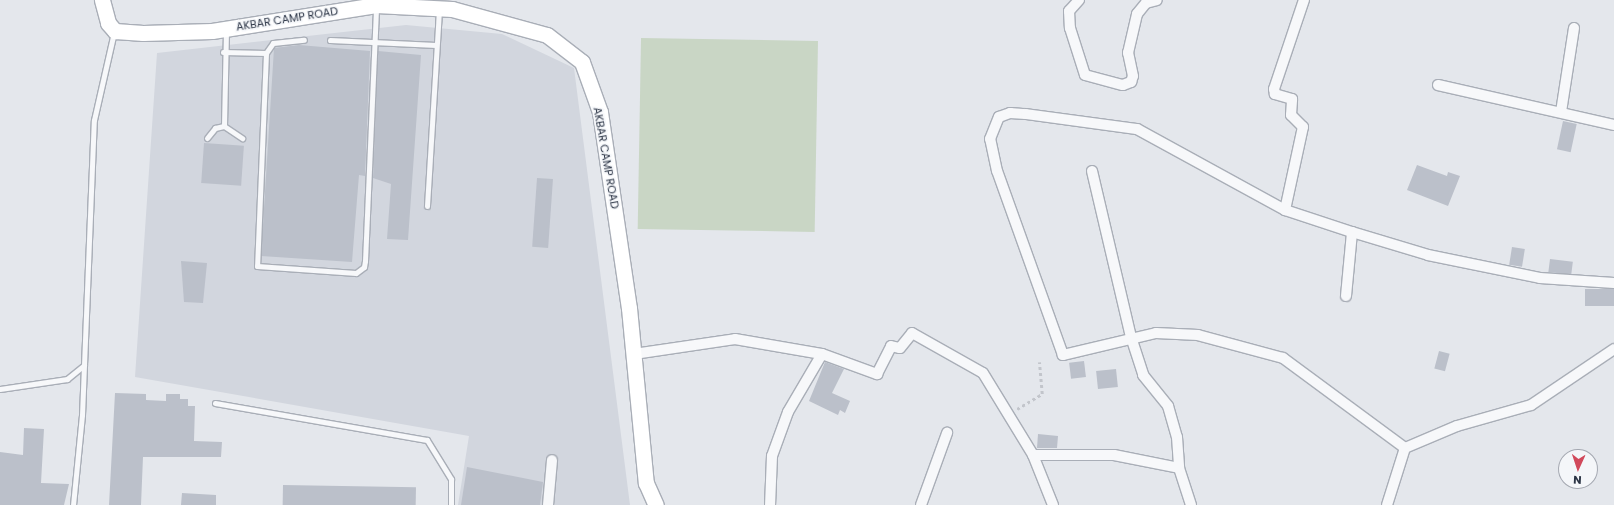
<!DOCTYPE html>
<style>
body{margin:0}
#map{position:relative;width:1614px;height:505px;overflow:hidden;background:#e4e7ec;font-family:Poppins,sans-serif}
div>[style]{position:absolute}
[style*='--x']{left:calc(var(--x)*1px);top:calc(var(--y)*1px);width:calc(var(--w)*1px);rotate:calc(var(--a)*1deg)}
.built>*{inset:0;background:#d2d6de}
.green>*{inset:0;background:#c9d6c5;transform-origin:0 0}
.building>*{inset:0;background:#bbc0ca;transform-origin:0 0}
.path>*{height:2.5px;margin-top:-1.25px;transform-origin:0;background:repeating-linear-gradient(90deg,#c2c5cb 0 3px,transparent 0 6px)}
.roads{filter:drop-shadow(1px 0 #a9aeb7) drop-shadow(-1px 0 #a9aeb7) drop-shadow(0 1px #a9aeb7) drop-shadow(0 -1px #a9aeb7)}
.lane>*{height:5px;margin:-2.5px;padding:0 2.5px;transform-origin:2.5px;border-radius:2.5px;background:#f7f8fa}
.street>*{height:10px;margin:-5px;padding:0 5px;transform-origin:5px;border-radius:5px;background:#f7f8fa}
.secondary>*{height:15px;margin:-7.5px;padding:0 7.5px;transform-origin:7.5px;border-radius:7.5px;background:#fff}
span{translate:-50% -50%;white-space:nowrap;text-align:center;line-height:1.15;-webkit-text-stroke:3px #f4f6f9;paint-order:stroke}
.street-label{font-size:11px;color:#2b3445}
.north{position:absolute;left:1558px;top:449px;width:40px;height:40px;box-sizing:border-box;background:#f4f6f9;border:1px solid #a4a8b1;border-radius:50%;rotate:183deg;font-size:11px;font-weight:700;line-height:16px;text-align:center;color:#2b3445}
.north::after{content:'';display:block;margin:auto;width:14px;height:18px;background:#d1495b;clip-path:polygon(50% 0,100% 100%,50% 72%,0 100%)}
</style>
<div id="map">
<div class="built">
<div style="clip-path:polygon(406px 25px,502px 34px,574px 68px,630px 505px,458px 505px,469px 436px,135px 377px,157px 53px)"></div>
</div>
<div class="green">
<div style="left:818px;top:41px;width:191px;height:177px;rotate:91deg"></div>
</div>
<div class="building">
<div style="clip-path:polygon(299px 45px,370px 51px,365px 176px,359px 175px,352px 262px,261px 256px,274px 48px)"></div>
<div style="clip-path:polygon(378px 51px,421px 55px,408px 240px,387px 239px,391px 184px,373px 178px)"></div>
<div style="left:1563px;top:121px;width:14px;height:29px;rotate:12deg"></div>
<div style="left:204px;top:143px;width:40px;height:40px;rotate:4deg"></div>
<div style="clip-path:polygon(1417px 165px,1447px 176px,1448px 172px,1460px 176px,1448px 206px,1407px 190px)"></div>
<div style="left:537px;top:178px;width:16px;height:69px;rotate:4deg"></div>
<div style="left:1512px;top:247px;width:13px;height:18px;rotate:9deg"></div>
<div style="left:1550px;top:259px;width:23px;height:13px;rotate:7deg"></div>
<div style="clip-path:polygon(181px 261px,207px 263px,203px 303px,184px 302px)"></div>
<div style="left:1614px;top:289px;width:17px;height:29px;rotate:90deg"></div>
<div style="left:1439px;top:351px;width:11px;height:18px;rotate:15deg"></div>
<div style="left:1084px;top:361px;width:16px;height:15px;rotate:83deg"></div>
<div style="clip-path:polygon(825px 362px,844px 369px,832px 393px,850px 401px,845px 413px,840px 410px,838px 415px,809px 401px)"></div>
<div style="left:1116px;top:369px;width:18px;height:20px;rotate:84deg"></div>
<div style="clip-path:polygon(115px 393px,146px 394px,146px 400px,166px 401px,166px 394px,180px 394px,180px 399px,188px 399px,188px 406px,195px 406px,194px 441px,222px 442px,221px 457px,143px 457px,141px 505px,109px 505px)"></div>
<div style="clip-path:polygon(24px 428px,44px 429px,41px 483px,69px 484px,64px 505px,0 505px,0 452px,23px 455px)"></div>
<div style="clip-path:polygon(1038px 434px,1058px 436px,1057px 448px,1037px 448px)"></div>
<div style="clip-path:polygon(467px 467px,543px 482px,540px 505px,461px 505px)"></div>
<div style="left:283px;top:485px;width:133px;height:20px;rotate:1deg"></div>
<div style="clip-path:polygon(182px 493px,216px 495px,216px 505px,181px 505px)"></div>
</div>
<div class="path">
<div style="--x:1017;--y:409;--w:29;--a:-31"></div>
<div style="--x:1042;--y:394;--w:32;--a:-95"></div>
</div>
<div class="roads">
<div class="lane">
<div style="--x:330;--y:40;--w:106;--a:2.7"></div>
<div style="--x:223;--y:52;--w:43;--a:1.3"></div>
<div style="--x:266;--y:53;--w:213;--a:92.4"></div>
<div style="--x:257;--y:266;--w:99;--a:4"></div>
<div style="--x:356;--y:273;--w:10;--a:-37"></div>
<div style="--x:364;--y:267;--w:6;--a:-81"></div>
<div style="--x:365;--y:261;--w:255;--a:-87.5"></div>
<div style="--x:266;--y:53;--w:12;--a:-55"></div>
<div style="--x:273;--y:43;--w:31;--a:-6"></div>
<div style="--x:224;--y:126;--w:95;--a:-88.8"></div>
<div style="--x:207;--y:138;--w:13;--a:-51"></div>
<div style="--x:215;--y:128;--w:9;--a:-13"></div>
<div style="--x:224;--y:126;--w:22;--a:34"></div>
<div style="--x:427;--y:206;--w:197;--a:-86.5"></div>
<div style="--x:0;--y:389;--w:68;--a:-8.5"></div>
<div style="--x:67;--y:379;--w:22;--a:-39"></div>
<div style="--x:215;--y:403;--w:215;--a:9.9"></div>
<div style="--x:427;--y:440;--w:46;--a:58.4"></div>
<div style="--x:451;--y:479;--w:26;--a:90"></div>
<div style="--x:73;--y:505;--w:90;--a:-84.3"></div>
<div style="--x:82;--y:415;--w:295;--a:-87.7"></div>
<div style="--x:94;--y:120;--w:90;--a:-77.2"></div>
</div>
<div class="street">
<div style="--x:1079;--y:0;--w:15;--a:132"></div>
<div style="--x:1069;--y:11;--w:17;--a:87"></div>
<div style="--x:1070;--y:28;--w:49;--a:72.3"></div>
<div style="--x:1085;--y:75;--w:39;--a:15"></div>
<div style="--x:1123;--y:85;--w:9;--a:-21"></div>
<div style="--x:1131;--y:82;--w:6;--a:-72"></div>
<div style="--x:1133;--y:76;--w:24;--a:-102"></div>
<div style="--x:1128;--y:53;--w:40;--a:-77"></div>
<div style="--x:1137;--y:14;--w:14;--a:-51"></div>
<div style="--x:1146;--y:3;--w:11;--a:-15"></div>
<div style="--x:1438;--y:85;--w:180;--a:12.8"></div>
<div style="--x:1561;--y:112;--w:85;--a:-81.2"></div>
<div style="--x:1092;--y:171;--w:171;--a:76.8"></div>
<div style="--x:1131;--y:337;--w:40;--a:72"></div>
<div style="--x:1143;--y:375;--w:40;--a:51"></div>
<div style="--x:1168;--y:406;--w:32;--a:74"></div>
<div style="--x:1177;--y:437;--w:31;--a:86"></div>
<div style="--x:1179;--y:468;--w:39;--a:72"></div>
<div style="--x:1285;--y:210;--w:85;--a:-77.8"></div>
<div style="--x:1303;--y:127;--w:17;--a:-135"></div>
<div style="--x:1291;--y:115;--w:16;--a:-86"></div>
<div style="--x:1292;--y:99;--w:18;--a:-164"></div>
<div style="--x:1275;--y:94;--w:5;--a:-101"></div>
<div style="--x:1274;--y:89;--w:94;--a:-71.4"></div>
<div style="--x:1346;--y:296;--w:64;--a:-84.6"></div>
<div style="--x:634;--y:354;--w:102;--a:-8.4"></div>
<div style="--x:735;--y:339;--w:88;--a:9.8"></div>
<div style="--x:822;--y:354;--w:67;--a:120.4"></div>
<div style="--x:788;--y:412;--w:47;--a:110"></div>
<div style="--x:772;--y:456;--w:49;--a:92.3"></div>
<div style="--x:822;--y:354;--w:59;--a:20"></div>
<div style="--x:877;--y:374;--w:31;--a:-63"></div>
<div style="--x:891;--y:346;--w:9;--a:13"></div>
<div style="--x:900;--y:348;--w:19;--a:-51"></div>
<div style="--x:912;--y:333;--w:81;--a:29.4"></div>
<div style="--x:983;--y:373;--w:96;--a:58.6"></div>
<div style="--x:1033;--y:455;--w:54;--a:68.2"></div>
<div style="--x:1405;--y:448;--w:56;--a:-22.9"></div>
<div style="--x:1457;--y:426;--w:77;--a:-15.8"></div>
<div style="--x:1531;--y:405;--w:100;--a:-34"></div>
<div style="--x:1033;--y:455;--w:81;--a:0"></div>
<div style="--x:1114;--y:455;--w:66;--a:11.3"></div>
<div style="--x:548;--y:505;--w:45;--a:-84.9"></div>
<div style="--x:921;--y:505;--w:77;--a:-70.1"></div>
<div style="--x:1387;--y:505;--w:60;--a:-72.5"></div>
<div style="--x:1405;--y:448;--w:152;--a:-143.6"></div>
<div style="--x:1283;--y:358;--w:88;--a:-164.9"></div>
<div style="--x:1198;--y:335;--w:42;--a:-177.3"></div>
<div style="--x:1156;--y:333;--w:96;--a:166.7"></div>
<div style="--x:1063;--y:355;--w:195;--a:-109.7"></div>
<div style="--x:997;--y:171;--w:33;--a:-102"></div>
<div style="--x:990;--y:139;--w:24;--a:-68"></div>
<div style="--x:999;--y:117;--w:12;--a:-20"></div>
<div style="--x:1010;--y:113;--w:16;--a:4"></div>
<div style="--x:1026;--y:114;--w:112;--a:7.7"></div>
<div style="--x:1137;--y:129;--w:169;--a:28.7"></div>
<div style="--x:1285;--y:210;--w:71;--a:18.2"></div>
<div style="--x:1352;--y:232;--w:79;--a:16.8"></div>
<div style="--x:1428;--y:255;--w:114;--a:11.6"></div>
<div style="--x:1540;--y:278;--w:74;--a:3.9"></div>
</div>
<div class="secondary">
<div style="--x:102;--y:0;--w:24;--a:75"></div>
<div style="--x:108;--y:23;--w:11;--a:49"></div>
<div style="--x:115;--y:31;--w:28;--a:4"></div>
<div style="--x:143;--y:33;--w:69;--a:-1.7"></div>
<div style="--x:212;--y:31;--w:166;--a:-9"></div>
<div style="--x:376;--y:5;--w:76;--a:3"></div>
<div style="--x:452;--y:9;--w:98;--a:15.3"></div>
<div style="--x:547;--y:35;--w:44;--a:37.6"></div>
<div style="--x:582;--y:62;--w:53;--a:70.2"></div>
<div style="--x:600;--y:112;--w:198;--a:81.6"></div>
<div style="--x:629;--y:308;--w:176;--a:84.5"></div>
<div style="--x:646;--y:483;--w:24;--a:66"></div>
</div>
</div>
<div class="street-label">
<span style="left:287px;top:19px;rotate:-9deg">AKBAR CAMP ROAD</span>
<span style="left:606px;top:158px;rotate:80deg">AKBAR CAMP ROAD</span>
</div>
<div class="north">N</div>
</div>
